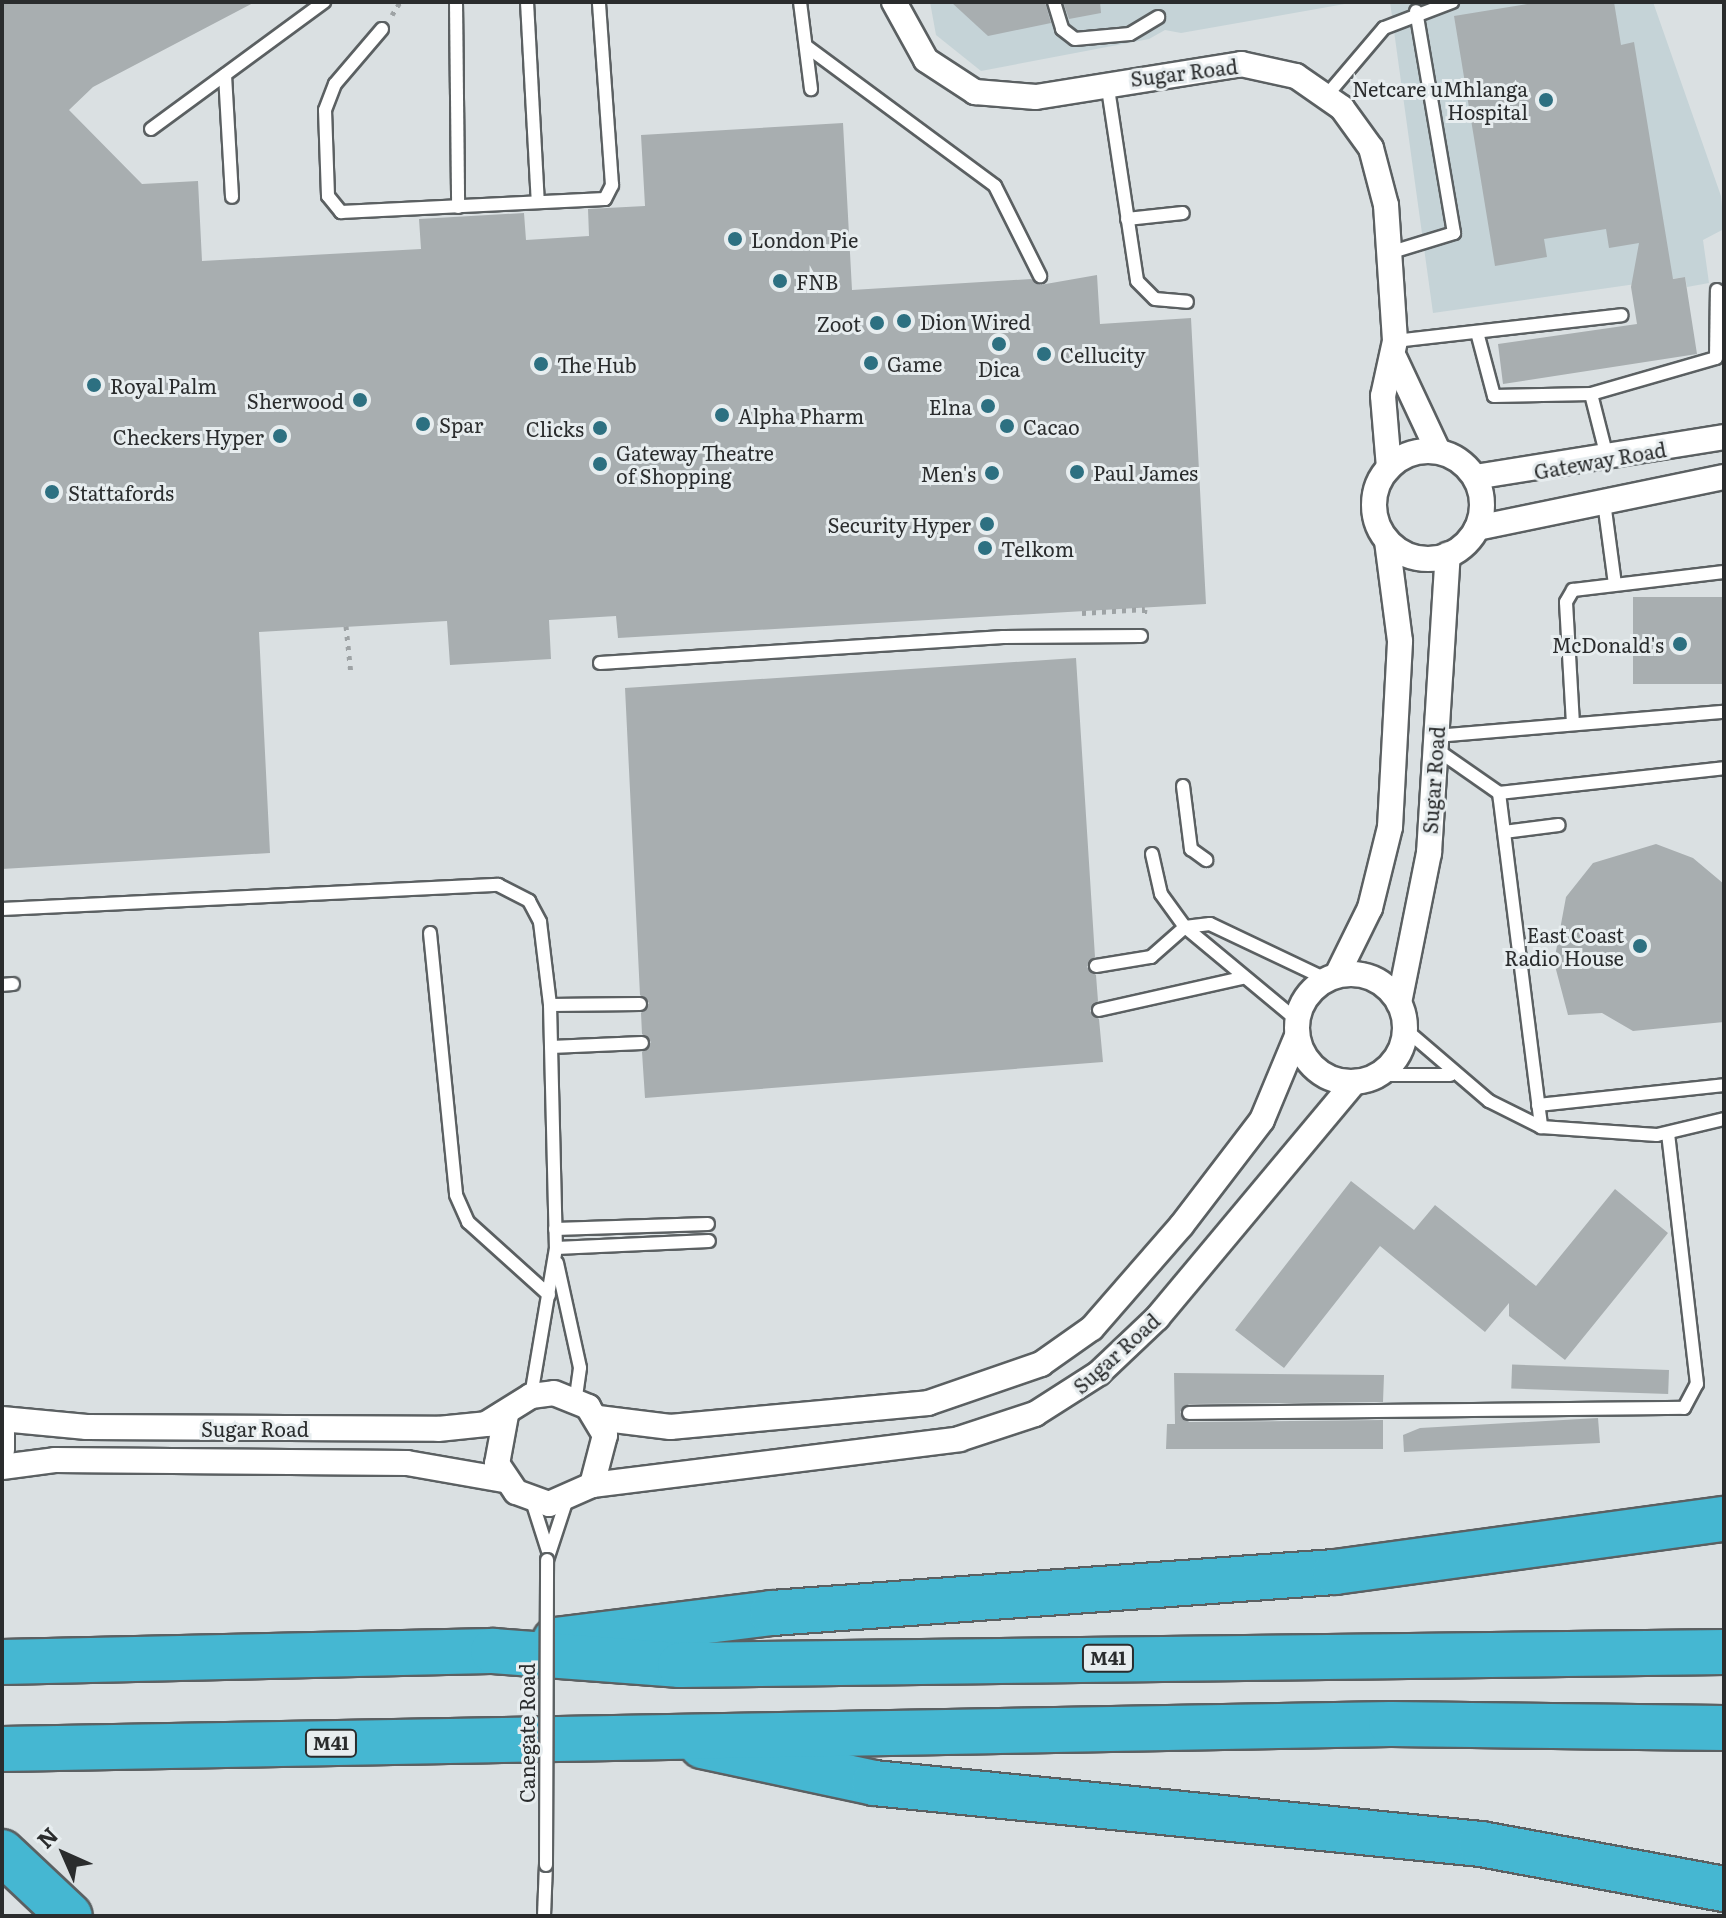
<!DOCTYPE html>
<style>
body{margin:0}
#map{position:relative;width:1726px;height:1918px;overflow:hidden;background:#dae0e2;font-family:Literata,serif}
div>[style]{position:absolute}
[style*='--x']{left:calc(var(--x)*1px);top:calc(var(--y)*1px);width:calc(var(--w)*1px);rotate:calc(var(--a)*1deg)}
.built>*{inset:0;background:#c5d3d7}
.building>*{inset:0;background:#a8aeb0;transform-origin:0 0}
.path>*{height:5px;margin-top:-2.5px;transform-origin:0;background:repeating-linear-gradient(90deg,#9ea3a5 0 4px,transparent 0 10px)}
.roads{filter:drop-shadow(2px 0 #5b6062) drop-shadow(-2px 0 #5b6062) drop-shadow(0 2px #5b6062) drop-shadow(0 -2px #5b6062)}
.lane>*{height:12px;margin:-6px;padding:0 6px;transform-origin:6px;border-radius:6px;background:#fff}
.street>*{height:24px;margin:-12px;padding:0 12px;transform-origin:12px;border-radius:12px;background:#fff}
.street>.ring{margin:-12px;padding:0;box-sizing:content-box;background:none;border:24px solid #fff;border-radius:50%}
.highway>*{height:44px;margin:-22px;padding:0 22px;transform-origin:22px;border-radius:22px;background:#45b7d2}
.bridges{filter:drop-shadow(2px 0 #5b6062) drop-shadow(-2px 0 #5b6062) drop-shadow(0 2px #5b6062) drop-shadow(0 -2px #5b6062)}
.lane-bridge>*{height:12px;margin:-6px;padding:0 6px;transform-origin:6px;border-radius:6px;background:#fff}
.dots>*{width:22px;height:22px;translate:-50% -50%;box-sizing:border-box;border:4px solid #e7edef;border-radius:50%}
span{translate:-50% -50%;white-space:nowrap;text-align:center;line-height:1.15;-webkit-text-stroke:6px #e7edef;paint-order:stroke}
.shield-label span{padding:2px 6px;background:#e7edef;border:2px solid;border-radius:6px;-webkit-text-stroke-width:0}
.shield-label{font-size:18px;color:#2a2c2d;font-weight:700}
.street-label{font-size:20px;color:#2a2c2d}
.poi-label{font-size:20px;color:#2a2c2d}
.right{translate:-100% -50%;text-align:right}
.left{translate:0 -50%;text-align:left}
.frame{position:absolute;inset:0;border:4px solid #2a2c2d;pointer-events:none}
.north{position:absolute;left:24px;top:1814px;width:80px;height:80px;-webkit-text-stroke:6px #e7edef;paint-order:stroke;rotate:315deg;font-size:22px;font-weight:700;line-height:32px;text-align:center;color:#2a2c2d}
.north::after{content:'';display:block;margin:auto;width:28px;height:36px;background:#2a2c2d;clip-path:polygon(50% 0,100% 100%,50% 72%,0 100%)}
</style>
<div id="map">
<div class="built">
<div style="clip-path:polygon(930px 2px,1356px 2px,1181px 33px,1165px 30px,1149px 39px,981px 71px,936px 35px)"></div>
<div style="clip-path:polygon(1390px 2px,1653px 2px,1721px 196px,1724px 229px,1703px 240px,1709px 283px,1687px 287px,1685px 277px,1433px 313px)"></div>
</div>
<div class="building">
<div style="clip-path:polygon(255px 2px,93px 87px,69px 110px,142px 184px,198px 181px,202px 261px,421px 249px,419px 219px,524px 213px,526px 240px,589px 236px,588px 209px,645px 206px,641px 135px,843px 123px,852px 290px,1031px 279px,1040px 285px,1097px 275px,1100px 324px,1191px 318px,1206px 604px,618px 638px,616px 616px,549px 620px,551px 659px,450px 665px,447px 621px,259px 632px,270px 853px,2px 869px,2px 4px)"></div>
<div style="clip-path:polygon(951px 2px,1045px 2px,1051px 23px,988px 36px)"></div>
<div style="clip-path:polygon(1063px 2px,1100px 2px,1101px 13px,1069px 19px)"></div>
<div style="clip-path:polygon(1540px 2px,1614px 2px,1621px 45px,1634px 42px,1673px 279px,1685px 277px,1697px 354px,1503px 384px,1498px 344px,1637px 324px,1631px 287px,1639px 243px,1609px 248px,1606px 229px,1544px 239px,1547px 257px,1495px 266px,1454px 16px)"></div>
<div style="left:1724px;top:597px;width:87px;height:91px;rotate:90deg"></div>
<div style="clip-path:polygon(1076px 658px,1095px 957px,1087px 967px,1096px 975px,1098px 1001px,1090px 1011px,1099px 1019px,1103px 1062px,645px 1098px,642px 1052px,651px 1042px,642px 1034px,641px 1013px,649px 1003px,640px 995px,625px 688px)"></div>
<div style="clip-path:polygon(1656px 844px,1693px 858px,1724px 884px,1724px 1022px,1633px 1031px,1602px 1013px,1568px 1015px,1554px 962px,1566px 897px,1593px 863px)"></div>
<div style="clip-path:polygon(1351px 1181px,1414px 1230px,1435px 1205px,1536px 1286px,1615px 1189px,1668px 1233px,1565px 1360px,1509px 1316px,1509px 1303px,1485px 1332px,1380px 1246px,1284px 1368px,1235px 1330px)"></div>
<div style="left:1669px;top:1370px;width:24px;height:157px;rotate:92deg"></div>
<div style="clip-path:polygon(1174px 1373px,1384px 1375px,1383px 1402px,1189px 1404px,1180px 1412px,1189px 1422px,1383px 1420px,1383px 1449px,1166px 1449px,1167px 1424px,1175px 1424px)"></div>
<div style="clip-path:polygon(1598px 1418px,1600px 1443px,1404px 1452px,1403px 1435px,1420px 1428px)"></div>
</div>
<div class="path">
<div style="--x:392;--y:15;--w:15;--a:-58"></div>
<div style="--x:1082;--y:613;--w:63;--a:-3.6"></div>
<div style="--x:1145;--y:609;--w:7;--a:98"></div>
<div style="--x:346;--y:626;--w:48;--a:84.1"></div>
</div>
<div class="roads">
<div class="lane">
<div style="--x:456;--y:2;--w:205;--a:89.4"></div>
<div style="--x:527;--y:2;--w:200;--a:86.9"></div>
<div style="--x:800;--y:2;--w:88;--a:82.8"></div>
<div style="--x:1054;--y:2;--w:28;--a:73"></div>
<div style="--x:1062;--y:29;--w:16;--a:38"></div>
<div style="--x:1075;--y:39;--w:55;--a:-5.2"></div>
<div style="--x:1130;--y:34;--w:33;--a:-31"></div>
<div style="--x:382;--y:29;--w:72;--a:130.5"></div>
<div style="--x:335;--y:84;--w:28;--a:111"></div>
<div style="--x:325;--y:110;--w:86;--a:88"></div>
<div style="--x:328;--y:196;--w:21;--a:51"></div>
<div style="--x:341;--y:212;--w:264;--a:-2.8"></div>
<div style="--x:605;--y:199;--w:16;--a:-63"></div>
<div style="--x:612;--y:185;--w:183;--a:-94.1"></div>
<div style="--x:806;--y:46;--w:235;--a:36.5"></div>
<div style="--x:995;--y:186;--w:101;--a:63.4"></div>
<div style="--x:225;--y:75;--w:122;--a:86.7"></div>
<div style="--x:1107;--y:82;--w:201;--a:81.4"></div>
<div style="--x:1137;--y:281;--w:25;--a:45"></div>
<div style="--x:1155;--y:299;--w:32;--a:5"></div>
<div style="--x:1327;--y:95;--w:88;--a:-49.6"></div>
<div style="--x:1384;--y:28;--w:73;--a:-20.9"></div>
<div style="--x:151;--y:129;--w:215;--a:-36.3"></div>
<div style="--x:1127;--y:219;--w:56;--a:-6.1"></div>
<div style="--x:1392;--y:252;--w:65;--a:-17"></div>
<div style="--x:1454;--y:233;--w:225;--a:-99.7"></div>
<div style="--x:1478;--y:336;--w:62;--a:75.1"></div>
<div style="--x:1494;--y:396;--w:97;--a:-1.2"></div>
<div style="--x:1591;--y:394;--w:130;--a:-16.1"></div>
<div style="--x:1716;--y:358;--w:68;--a:-89.2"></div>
<div style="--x:1395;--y:341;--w:228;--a:-6.5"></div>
<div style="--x:1591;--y:394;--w:65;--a:75.7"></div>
<div style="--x:1604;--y:502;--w:83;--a:82.4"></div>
<div style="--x:600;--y:663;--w:404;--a:-3.7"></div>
<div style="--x:1003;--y:637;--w:138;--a:-0.4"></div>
<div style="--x:1573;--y:724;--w:122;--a:-93.3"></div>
<div style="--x:1566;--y:602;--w:14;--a:-60"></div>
<div style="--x:1573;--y:590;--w:152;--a:-6.8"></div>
<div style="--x:1436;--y:736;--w:289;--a:-4.8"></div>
<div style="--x:1436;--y:749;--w:77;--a:34.9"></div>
<div style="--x:1499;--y:793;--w:337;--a:82.8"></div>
<div style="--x:1183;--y:786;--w:64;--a:82.8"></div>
<div style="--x:1191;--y:849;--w:19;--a:36"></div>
<div style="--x:1499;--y:793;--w:226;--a:-6.3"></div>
<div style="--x:1504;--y:832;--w:55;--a:-7.3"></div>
<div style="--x:1152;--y:854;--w:41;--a:77.3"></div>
<div style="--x:1161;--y:894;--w:41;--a:54"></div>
<div style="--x:1185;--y:927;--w:146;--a:39.7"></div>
<div style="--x:2;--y:909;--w:497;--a:-2.8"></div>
<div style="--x:498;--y:885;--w:35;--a:27"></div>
<div style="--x:529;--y:901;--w:24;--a:62"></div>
<div style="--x:540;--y:922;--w:84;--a:83.1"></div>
<div style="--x:550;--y:1005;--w:243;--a:88.6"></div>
<div style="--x:556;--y:1248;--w:150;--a:99.6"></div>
<div style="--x:430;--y:933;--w:263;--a:84.3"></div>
<div style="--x:456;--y:1195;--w:30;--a:66"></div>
<div style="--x:468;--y:1222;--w:109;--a:42"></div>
<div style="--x:1096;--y:966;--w:56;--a:-9.3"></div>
<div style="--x:1151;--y:957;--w:45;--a:-41.4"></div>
<div style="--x:1185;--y:927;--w:25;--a:-7"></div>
<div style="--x:1210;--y:924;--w:128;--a:25.4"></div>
<div style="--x:2;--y:985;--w:11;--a:-5"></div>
<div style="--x:550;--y:1005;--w:90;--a:-0.6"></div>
<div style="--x:1099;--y:1010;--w:147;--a:-12.6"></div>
<div style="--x:1405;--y:1029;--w:111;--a:40.6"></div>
<div style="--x:1489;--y:1101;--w:58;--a:26.6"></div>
<div style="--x:1541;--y:1127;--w:116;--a:3.9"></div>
<div style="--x:1657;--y:1135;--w:69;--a:-13.4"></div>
<div style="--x:551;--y:1047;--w:91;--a:-2.5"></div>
<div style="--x:1375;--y:1075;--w:75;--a:0"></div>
<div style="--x:1538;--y:1105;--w:187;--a:-6.1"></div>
<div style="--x:555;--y:1229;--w:153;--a:-1.9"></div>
<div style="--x:556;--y:1248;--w:153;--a:-2.6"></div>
<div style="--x:557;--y:1263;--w:107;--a:77.6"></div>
<div style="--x:580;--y:1368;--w:30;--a:98"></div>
<div style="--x:1189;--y:1413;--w:495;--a:-0.6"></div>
<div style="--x:1684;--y:1408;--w:27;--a:-62"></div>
<div style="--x:1697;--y:1384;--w:252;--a:-96.6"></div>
<div style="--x:532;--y:1501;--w:52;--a:72.3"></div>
<div style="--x:547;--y:1560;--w:61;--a:-71.9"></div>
<div style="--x:544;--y:1916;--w:51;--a:-87.8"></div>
</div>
<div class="street">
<div style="--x:894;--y:2;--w:66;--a:61.1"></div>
<div style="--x:926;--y:60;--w:59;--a:33.1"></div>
<div style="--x:975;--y:92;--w:61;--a:4.7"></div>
<div style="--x:1036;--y:97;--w:208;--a:-9.1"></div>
<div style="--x:1241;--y:64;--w:56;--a:12.3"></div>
<div style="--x:1296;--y:76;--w:56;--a:34.8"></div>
<div style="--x:1342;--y:108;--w:49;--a:54.1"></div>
<div style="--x:1371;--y:148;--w:59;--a:75.3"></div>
<div style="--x:1386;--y:205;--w:136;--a:86.2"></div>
<div style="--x:1395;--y:341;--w:56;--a:102.3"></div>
<div style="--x:1383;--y:396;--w:72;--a:85.2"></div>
<div style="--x:1395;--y:359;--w:102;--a:64.9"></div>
<div class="ring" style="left:1374px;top:451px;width:84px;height:84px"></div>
<div style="--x:1475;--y:477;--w:252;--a:-9.1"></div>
<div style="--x:1477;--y:528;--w:252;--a:-11.7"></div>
<div class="ring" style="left:1297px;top:974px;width:84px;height:84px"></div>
<div style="--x:1337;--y:975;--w:75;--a:-63.8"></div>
<div style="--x:1370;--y:908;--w:83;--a:-76.1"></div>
<div style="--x:1390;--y:827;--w:186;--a:-86.9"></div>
<div style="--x:1400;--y:641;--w:101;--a:-97.4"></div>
<div style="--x:1399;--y:1003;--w:153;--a:-78.7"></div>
<div style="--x:1429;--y:853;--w:299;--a:-86.4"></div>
<div style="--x:598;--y:1418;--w:73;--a:7.1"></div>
<div style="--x:670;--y:1427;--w:259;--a:-5.3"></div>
<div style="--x:928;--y:1403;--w:120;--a:-19"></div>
<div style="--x:1041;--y:1364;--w:62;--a:-35.2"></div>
<div style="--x:1092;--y:1328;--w:135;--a:-48.9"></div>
<div style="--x:1181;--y:1226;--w:133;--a:-52.6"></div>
<div style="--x:1262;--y:1120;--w:91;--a:-67.4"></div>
<div style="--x:2;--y:1419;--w:85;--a:5.4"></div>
<div style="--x:87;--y:1427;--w:351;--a:0.3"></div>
<div style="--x:438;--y:1429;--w:48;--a:-5.9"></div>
<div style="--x:486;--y:1424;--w:53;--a:-31.9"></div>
<div style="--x:531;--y:1396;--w:23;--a:-7"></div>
<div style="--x:554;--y:1393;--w:37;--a:22"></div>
<div style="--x:588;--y:1407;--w:33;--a:59"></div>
<div style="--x:605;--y:1435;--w:52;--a:104.6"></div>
<div style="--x:592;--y:1485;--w:47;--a:156.2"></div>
<div style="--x:549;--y:1504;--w:35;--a:-160"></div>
<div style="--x:516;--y:1492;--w:34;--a:-124"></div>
<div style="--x:497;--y:1464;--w:50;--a:-79.6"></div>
<div style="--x:2;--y:1433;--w:17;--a:90"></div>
<div style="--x:2;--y:1467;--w:53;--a:-7.5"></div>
<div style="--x:55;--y:1460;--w:352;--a:0.5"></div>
<div style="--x:407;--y:1463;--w:98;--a:9.9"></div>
<div style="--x:592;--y:1485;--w:370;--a:-7.1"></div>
<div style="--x:959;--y:1439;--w:80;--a:-18.2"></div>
<div style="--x:1035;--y:1414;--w:76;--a:-32.6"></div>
<div style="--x:1099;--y:1373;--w:80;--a:-43.5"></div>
<div style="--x:1157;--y:1318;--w:307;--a:-50.1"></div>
</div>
<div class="highway">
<div style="--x:555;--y:1640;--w:219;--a:-7.1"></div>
<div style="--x:772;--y:1613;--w:564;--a:-4.17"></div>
<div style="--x:1335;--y:1572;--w:393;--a:-7.8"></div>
<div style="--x:2;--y:1662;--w:491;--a:-1.3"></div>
<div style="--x:493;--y:1651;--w:188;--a:4.3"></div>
<div style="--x:680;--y:1665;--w:1044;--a:-0.71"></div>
<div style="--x:702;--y:1746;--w:176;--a:12.1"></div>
<div style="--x:874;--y:1783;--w:610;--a:5.74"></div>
<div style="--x:1481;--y:1844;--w:247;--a:10.5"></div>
<div style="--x:2;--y:1749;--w:1389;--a:-1.03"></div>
<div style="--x:1391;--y:1724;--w:333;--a:0.7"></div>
<div style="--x:2;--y:1852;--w:93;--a:43.3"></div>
</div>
</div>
<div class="bridges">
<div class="lane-bridge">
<div style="--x:546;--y:1865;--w:305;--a:-89.8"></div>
</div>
</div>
<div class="dots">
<div style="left:1546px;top:100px;background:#2d7081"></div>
<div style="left:735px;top:239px;background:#2d7081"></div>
<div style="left:780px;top:281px;background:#2d7081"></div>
<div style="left:904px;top:321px;background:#2d7081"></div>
<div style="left:877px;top:323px;background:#2d7081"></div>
<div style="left:999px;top:344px;background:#2d7081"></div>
<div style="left:1044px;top:354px;background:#2d7081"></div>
<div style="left:871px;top:363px;background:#2d7081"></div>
<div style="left:541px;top:364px;background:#2d7081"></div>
<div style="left:94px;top:385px;background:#2d7081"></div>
<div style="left:360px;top:400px;background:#2d7081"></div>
<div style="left:988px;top:406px;background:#2d7081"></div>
<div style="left:722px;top:415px;background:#2d7081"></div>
<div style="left:423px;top:424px;background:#2d7081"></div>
<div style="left:1007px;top:426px;background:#2d7081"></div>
<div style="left:600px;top:428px;background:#2d7081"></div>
<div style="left:280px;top:436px;background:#2d7081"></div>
<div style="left:600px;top:464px;background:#2d7081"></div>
<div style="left:1077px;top:472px;background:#2d7081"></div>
<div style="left:992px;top:473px;background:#2d7081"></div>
<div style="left:52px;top:492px;background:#2d7081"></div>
<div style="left:987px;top:524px;background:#2d7081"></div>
<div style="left:985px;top:548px;background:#2d7081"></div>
<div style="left:1680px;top:644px;background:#2d7081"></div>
<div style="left:1640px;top:946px;background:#2d7081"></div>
</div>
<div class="shield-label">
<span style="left:1108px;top:1658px">M41</span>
<span style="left:331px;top:1743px">M41</span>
</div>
<div class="street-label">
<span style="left:1184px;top:72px;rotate:-7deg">Sugar Road</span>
<span style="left:1600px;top:460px;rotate:-10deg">Gateway Road</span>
<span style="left:1433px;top:780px;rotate:-86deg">Sugar Road</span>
<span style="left:1116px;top:1353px;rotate:-42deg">Sugar Road</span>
<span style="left:255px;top:1428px">Sugar Road</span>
<span style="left:526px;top:1733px;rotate:-90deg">Canegate Road</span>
</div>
<div class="poi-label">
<span class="right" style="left:1528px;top:100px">Netcare uMhlanga<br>Hospital</span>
<span class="left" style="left:751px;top:239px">London Pie</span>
<span class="left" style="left:796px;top:281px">FNB</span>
<span class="left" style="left:920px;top:321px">Dion Wired</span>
<span class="right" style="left:861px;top:323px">Zoot</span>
<span class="left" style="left:1060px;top:354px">Cellucity</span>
<span class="left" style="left:887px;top:363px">Game</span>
<span class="left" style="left:557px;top:364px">The Hub</span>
<span style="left:999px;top:368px">Dica</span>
<span class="left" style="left:110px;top:385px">Royal Palm</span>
<span class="right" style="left:344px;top:400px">Sherwood</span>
<span class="right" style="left:972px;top:406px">Elna</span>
<span class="left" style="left:738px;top:415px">Alpha Pharm</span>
<span class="left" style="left:439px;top:424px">Spar</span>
<span class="left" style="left:1023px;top:426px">Cacao</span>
<span class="right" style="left:584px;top:428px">Clicks</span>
<span class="right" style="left:264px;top:436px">Checkers Hyper</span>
<span class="left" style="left:616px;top:464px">Gateway Theatre<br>of Shopping</span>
<span class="left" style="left:1093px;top:472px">Paul James</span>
<span class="right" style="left:976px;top:473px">Men's</span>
<span class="left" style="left:68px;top:492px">Stattafords</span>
<span class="right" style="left:971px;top:524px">Security Hyper</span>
<span class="left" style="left:1001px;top:548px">Telkom</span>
<span class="right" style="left:1664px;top:644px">McDonald's</span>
<span class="right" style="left:1624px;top:946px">East Coast<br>Radio House</span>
</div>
<div class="frame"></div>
<div class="north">N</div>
</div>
